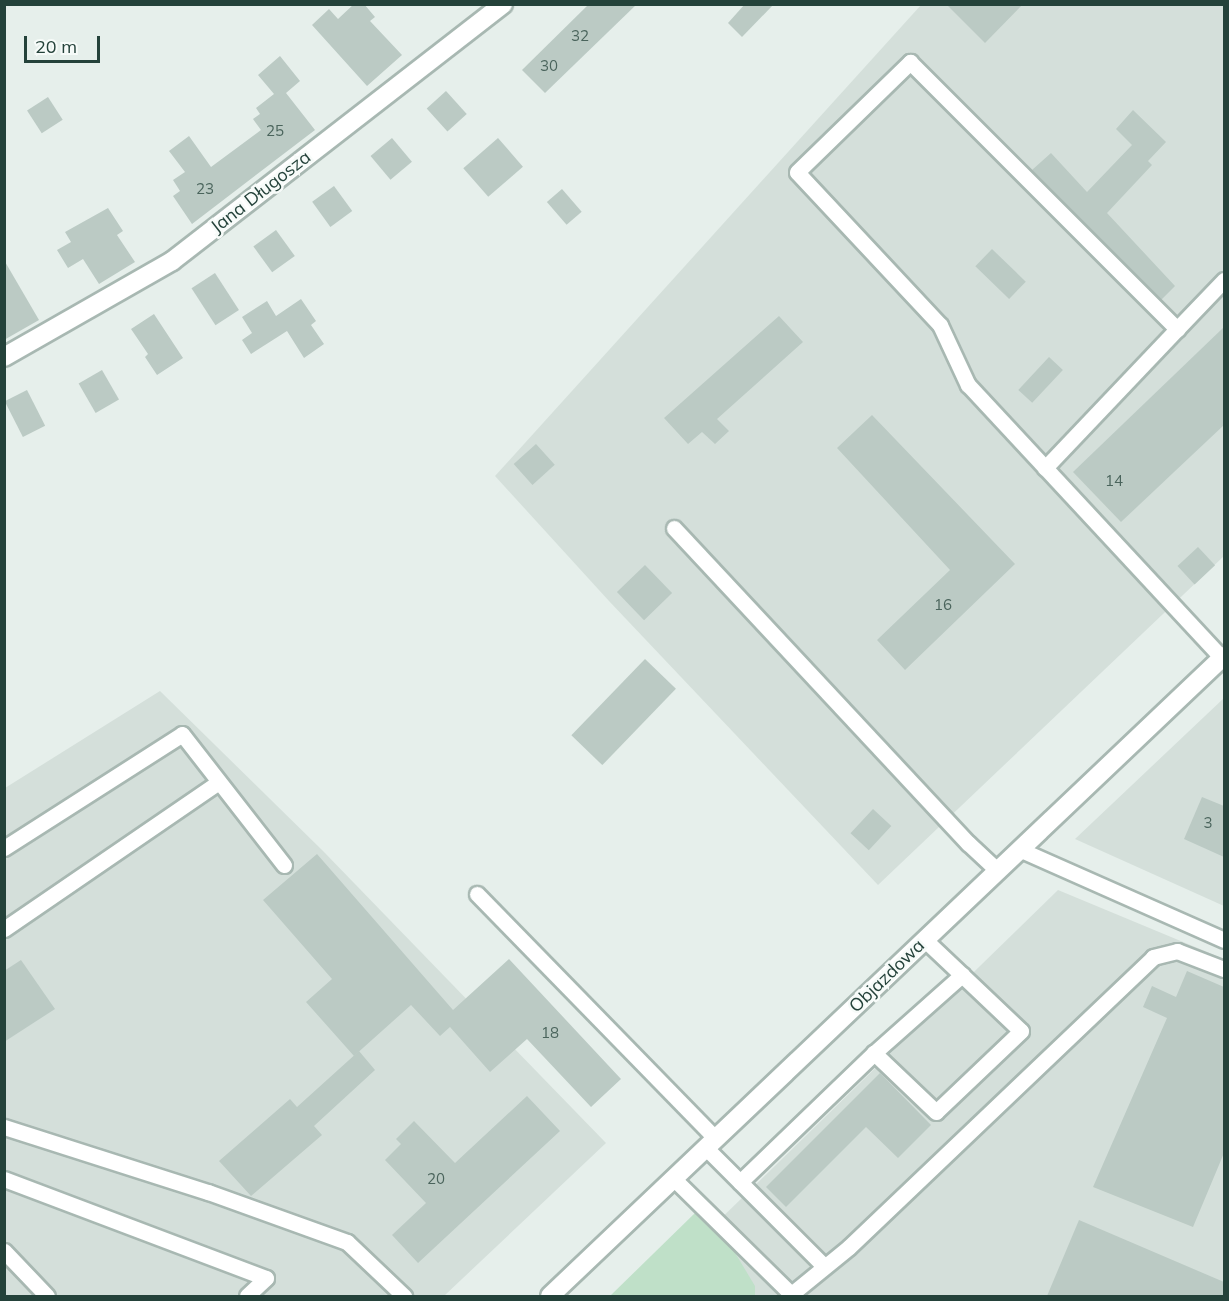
<!DOCTYPE html>
<meta charset="utf-8">
<style>
body{margin:0}
#map{position:relative;width:1229px;height:1301px;overflow:hidden;background:#e6efeb;font-family:Mulish,sans-serif}
div>[style]{position:absolute}
[style*='--x']{left:calc(var(--x)*1px);top:calc(var(--y)*1px);width:calc(var(--w)*1px);rotate:calc(var(--a)*1deg)}
.built>*{inset:0;background:#d4dfda}
.green>*{inset:0;background:#bfe0c8}
.building>*{inset:0;background:#bbcac4;transform-origin:0 0}
.roads{filter:drop-shadow(2px 0 #a8b8b2) drop-shadow(-2px 0 #a8b8b2) drop-shadow(0 2px #a8b8b2) drop-shadow(0 -2px #a8b8b2)}
.lane>*{height:15px;margin:-7.5px;padding:0 7.5px;transform-origin:7.5px;border-radius:7.5px;background:#fff}
.street>*{height:18px;margin:-9px;padding:0 9px;transform-origin:9px;border-radius:9px;background:#fff}
.secondary>*{height:18px;margin:-9px;padding:0 9px;transform-origin:9px;border-radius:9px;background:#fff}
span{translate:-50% -50%;white-space:nowrap;text-align:center;line-height:1.15;-webkit-text-stroke:5px #f7fbf9;paint-order:stroke}
.number-label{font-size:15px;color:#4a645c}
.number-label span{-webkit-text-stroke-width:0}
.street-label{font-size:18px;color:#24423a}
.frame{position:absolute;inset:0;border:6px solid #24423a;pointer-events:none}
.scale{position:absolute;left:24px;top:36px;width:76px;height:27px;box-sizing:border-box;border:3px solid #24423a;border-top:0;padding-left:8px;font-size:18px;line-height:21px;white-space:nowrap;color:#24423a;-webkit-text-stroke:4px #f7fbf9;paint-order:stroke}
</style>
<div id="map">
<div class="built">
<div style="clip-path:polygon(921px 5px,1224px 5px,1224px 556px,878px 885px,609px 601px,495px 476px)"></div>
<div style="clip-path:polygon(160px 691px,323px 851px,606px 1143px,444px 1296px,5px 1296px,5px 788px)"></div>
<div style="clip-path:polygon(1224px 698px,1224px 906px,1075px 839px)"></div>
<div style="clip-path:polygon(1058px 890px,1224px 959px,1224px 1296px,679px 1296px,705px 1234px)"></div>
</div>
<div class="green">
<div style="clip-path:polygon(695px 1213px,734px 1251px,755px 1286px,755px 1296px,610px 1296px)"></div>
</div>
<div class="building">
<div style="clip-path:polygon(354px 4px,364px 4px,375px 17px,370px 21px,402px 55px,367px 86px,312px 25px,329px 9px,338px 19px)"></div>
<div style="clip-path:polygon(589px 4px,637px 4px,545px 93px,522px 70px)"></div>
<div style="clip-path:polygon(745px 4px,774px 4px,742px 37px,728px 23px)"></div>
<div style="clip-path:polygon(946px 4px,1023px 4px,985px 43px)"></div>
<div style="clip-path:polygon(280px 56px,300px 81px,286px 93px,315px 130px,192px 224px,173px 196px,180px 191px,173px 180px,185px 172px,169px 151px,189px 136px,211px 167px,261px 130px,253px 119px,260px 114px,256px 108px,274px 94px,258px 75px)"></div>
<div style="left:446px;top:91px;width:31px;height:26px;rotate:48deg"></div>
<div style="left:48px;top:97px;width:27px;height:25px;rotate:57deg"></div>
<div style="clip-path:polygon(1133px 110px,1166px 142px,1148px 161px,1152px 165px,1107px 213px,1175px 286px,1161px 300px,1032px 170px,1051px 153px,1087px 192px,1132px 145px,1116px 129px)"></div>
<div style="left:392px;top:138px;width:31px;height:28px;rotate:50deg"></div>
<div style="left:498px;top:138px;width:38px;height:46px;rotate:49deg"></div>
<div style="left:334px;top:186px;width:31px;height:27px;rotate:54deg"></div>
<div style="left:562px;top:189px;width:30px;height:20px;rotate:49deg"></div>
<div style="clip-path:polygon(108px 208px,123px 231px,117px 235px,135px 262px,99px 284px,83px 259px,68px 268px,57px 250px,71px 242px,65px 232px)"></div>
<div style="left:276px;top:230px;width:32px;height:28px;rotate:54deg"></div>
<div style="left:992px;top:249px;width:47px;height:24px;rotate:44deg"></div>
<div style="clip-path:polygon(4px 260px,39px 320px,4px 340px)"></div>
<div style="left:215px;top:273px;width:44px;height:28px;rotate:57deg"></div>
<div style="clip-path:polygon(301px 299px,316px 321px,311px 325px,324px 344px,304px 358px,287px 331px,251px 354px,242px 340px,252px 333px,242px 317px,267px 301px,276px 316px)"></div>
<div style="clip-path:polygon(154px 314px,183px 358px,157px 375px,145px 357px,148px 354px,131px 329px)"></div>
<div style="clip-path:polygon(779px 316px,803px 342px,717px 419px,729px 431px,715px 444px,702px 432px,688px 444px,664px 418px)"></div>
<div style="clip-path:polygon(1224px 327px,1224px 425px,1121px 522px,1073px 472px)"></div>
<div style="left:1049px;top:357px;width:19px;height:45px;rotate:43deg"></div>
<div style="left:102px;top:370px;width:34px;height:27px;rotate:60deg"></div>
<div style="left:27px;top:390px;width:40px;height:25px;rotate:63deg"></div>
<div style="clip-path:polygon(872px 415px,1015px 564px,905px 670px,877px 640px,950px 570px,837px 448px)"></div>
<div style="left:536px;top:444px;width:28px;height:30px;rotate:48deg"></div>
<div style="left:1198px;top:547px;width:25px;height:28px;rotate:47deg"></div>
<div style="left:645px;top:565px;width:39px;height:39px;rotate:46deg"></div>
<div style="left:645px;top:659px;width:43px;height:106px;rotate:44deg"></div>
<div style="clip-path:polygon(1202px 797px,1224px 806px,1224px 857px,1184px 839px)"></div>
<div style="left:873px;top:809px;width:25px;height:33px;rotate:43deg"></div>
<div style="clip-path:polygon(317px 854px,453px 1010px,509px 959px,621px 1079px,591px 1107px,527px 1039px,490px 1072px,450px 1027px,440px 1036px,411px 1005px,354px 1056px,306px 1002px,332px 979px,263px 900px)"></div>
<div style="clip-path:polygon(21px 960px,55px 1009px,4px 1042px,4px 971px)"></div>
<div style="clip-path:polygon(1187px 971px,1224px 987px,1224px 1153px,1193px 1227px,1093px 1187px,1167px 1018px,1143px 1007px,1152px 986px,1176px 997px)"></div>
<div style="clip-path:polygon(359px 1051px,375px 1070px,314px 1126px,322px 1135px,251px 1196px,219px 1161px,290px 1099px,297px 1107px)"></div>
<div style="clip-path:polygon(880px 1073px,931px 1125px,898px 1158px,866px 1127px,786px 1207px,766px 1187px)"></div>
<div style="clip-path:polygon(527px 1096px,560px 1131px,418px 1263px,392px 1235px,426px 1203px,385px 1160px,401px 1144px,396px 1139px,414px 1121px,455px 1163px)"></div>
<div style="clip-path:polygon(1079px 1220px,1224px 1282px,1224px 1296px,1047px 1296px)"></div>
</div>
<div class="roads">
<div class="lane">
<div style="--x:1045;--y:468;--w:192;--a:-46.5"></div>
<div style="--x:674;--y:528;--w:431;--a:47"></div>
<div style="--x:968;--y:843;--w:41;--a:43"></div>
<div style="--x:1222;--y:658;--w:373;--a:-132.9"></div>
<div style="--x:968;--y:385;--w:66;--a:-115"></div>
<div style="--x:940;--y:325;--w:209;--a:-133.1"></div>
<div style="--x:797;--y:172;--w:158;--a:-44.2"></div>
<div style="--x:910;--y:62;--w:378;--a:45"></div>
<div style="--x:1177;--y:329;--w:68;--a:-46.2"></div>
<div style="--x:4;--y:848;--w:211;--a:-32.6"></div>
<div style="--x:182;--y:734;--w:166;--a:52.1"></div>
<div style="--x:1021;--y:850;--w:222;--a:23.9"></div>
<div style="--x:477;--y:894;--w:342;--a:45.7"></div>
<div style="--x:4;--y:929;--w:260;--a:-34.4"></div>
<div style="--x:925;--y:940;--w:51;--a:43.4"></div>
<div style="--x:962;--y:975;--w:81;--a:43.5"></div>
<div style="--x:1021;--y:1031;--w:117;--a:136.4"></div>
<div style="--x:936;--y:1112;--w:86;--a:-136.4"></div>
<div style="--x:874;--y:1053;--w:118;--a:-41.6"></div>
<div style="--x:4;--y:1127;--w:214;--a:17.7"></div>
<div style="--x:208;--y:1192;--w:148;--a:19.8"></div>
<div style="--x:347;--y:1242;--w:79;--a:43.5"></div>
<div style="--x:706;--y:1148;--w:167;--a:45"></div>
<div style="--x:4;--y:1179;--w:280;--a:20.7"></div>
<div style="--x:266;--y:1278;--w:26;--a:137"></div>
<div style="--x:674;--y:1179;--w:163;--a:44.5"></div>
<div style="--x:740;--y:1182;--w:186;--a:-43.9"></div>
<div style="--x:4;--y:1251;--w:62;--a:46.3"></div>
<div style="--x:789;--y:1296;--w:77;--a:-39.2"></div>
<div style="--x:849;--y:1247;--w:420;--a:-43.6"></div>
<div style="--x:1153;--y:957;--w:25;--a:-14"></div>
<div style="--x:1177;--y:951;--w:50;--a:21"></div>
</div>
<div class="street">
<div style="--x:4;--y:357;--w:193;--a:-29.7"></div>
<div style="--x:172;--y:261;--w:419;--a:-37.8"></div>
</div>
<div class="secondary">
<div style="--x:550;--y:1296;--w:929;--a:-43.52"></div>
</div>
</div>
<div class="number-label">
<span style="left:580px;top:36px">32</span>
<span style="left:549px;top:66px">30</span>
<span style="left:275px;top:131px">25</span>
<span style="left:205px;top:189px">23</span>
<span style="left:1114px;top:481px">14</span>
<span style="left:943px;top:605px">16</span>
<span style="left:1208px;top:823px">3</span>
<span style="left:550px;top:1033px">18</span>
<span style="left:436px;top:1179px">20</span>
</div>
<div class="street-label">
<span style="left:261px;top:192px;rotate:-38deg">Jana Długosza</span>
<span style="left:887px;top:976px;rotate:-44deg">Objazdowa</span>
</div>
<div class="frame"></div>
<div class="scale">20 m</div>
</div>
